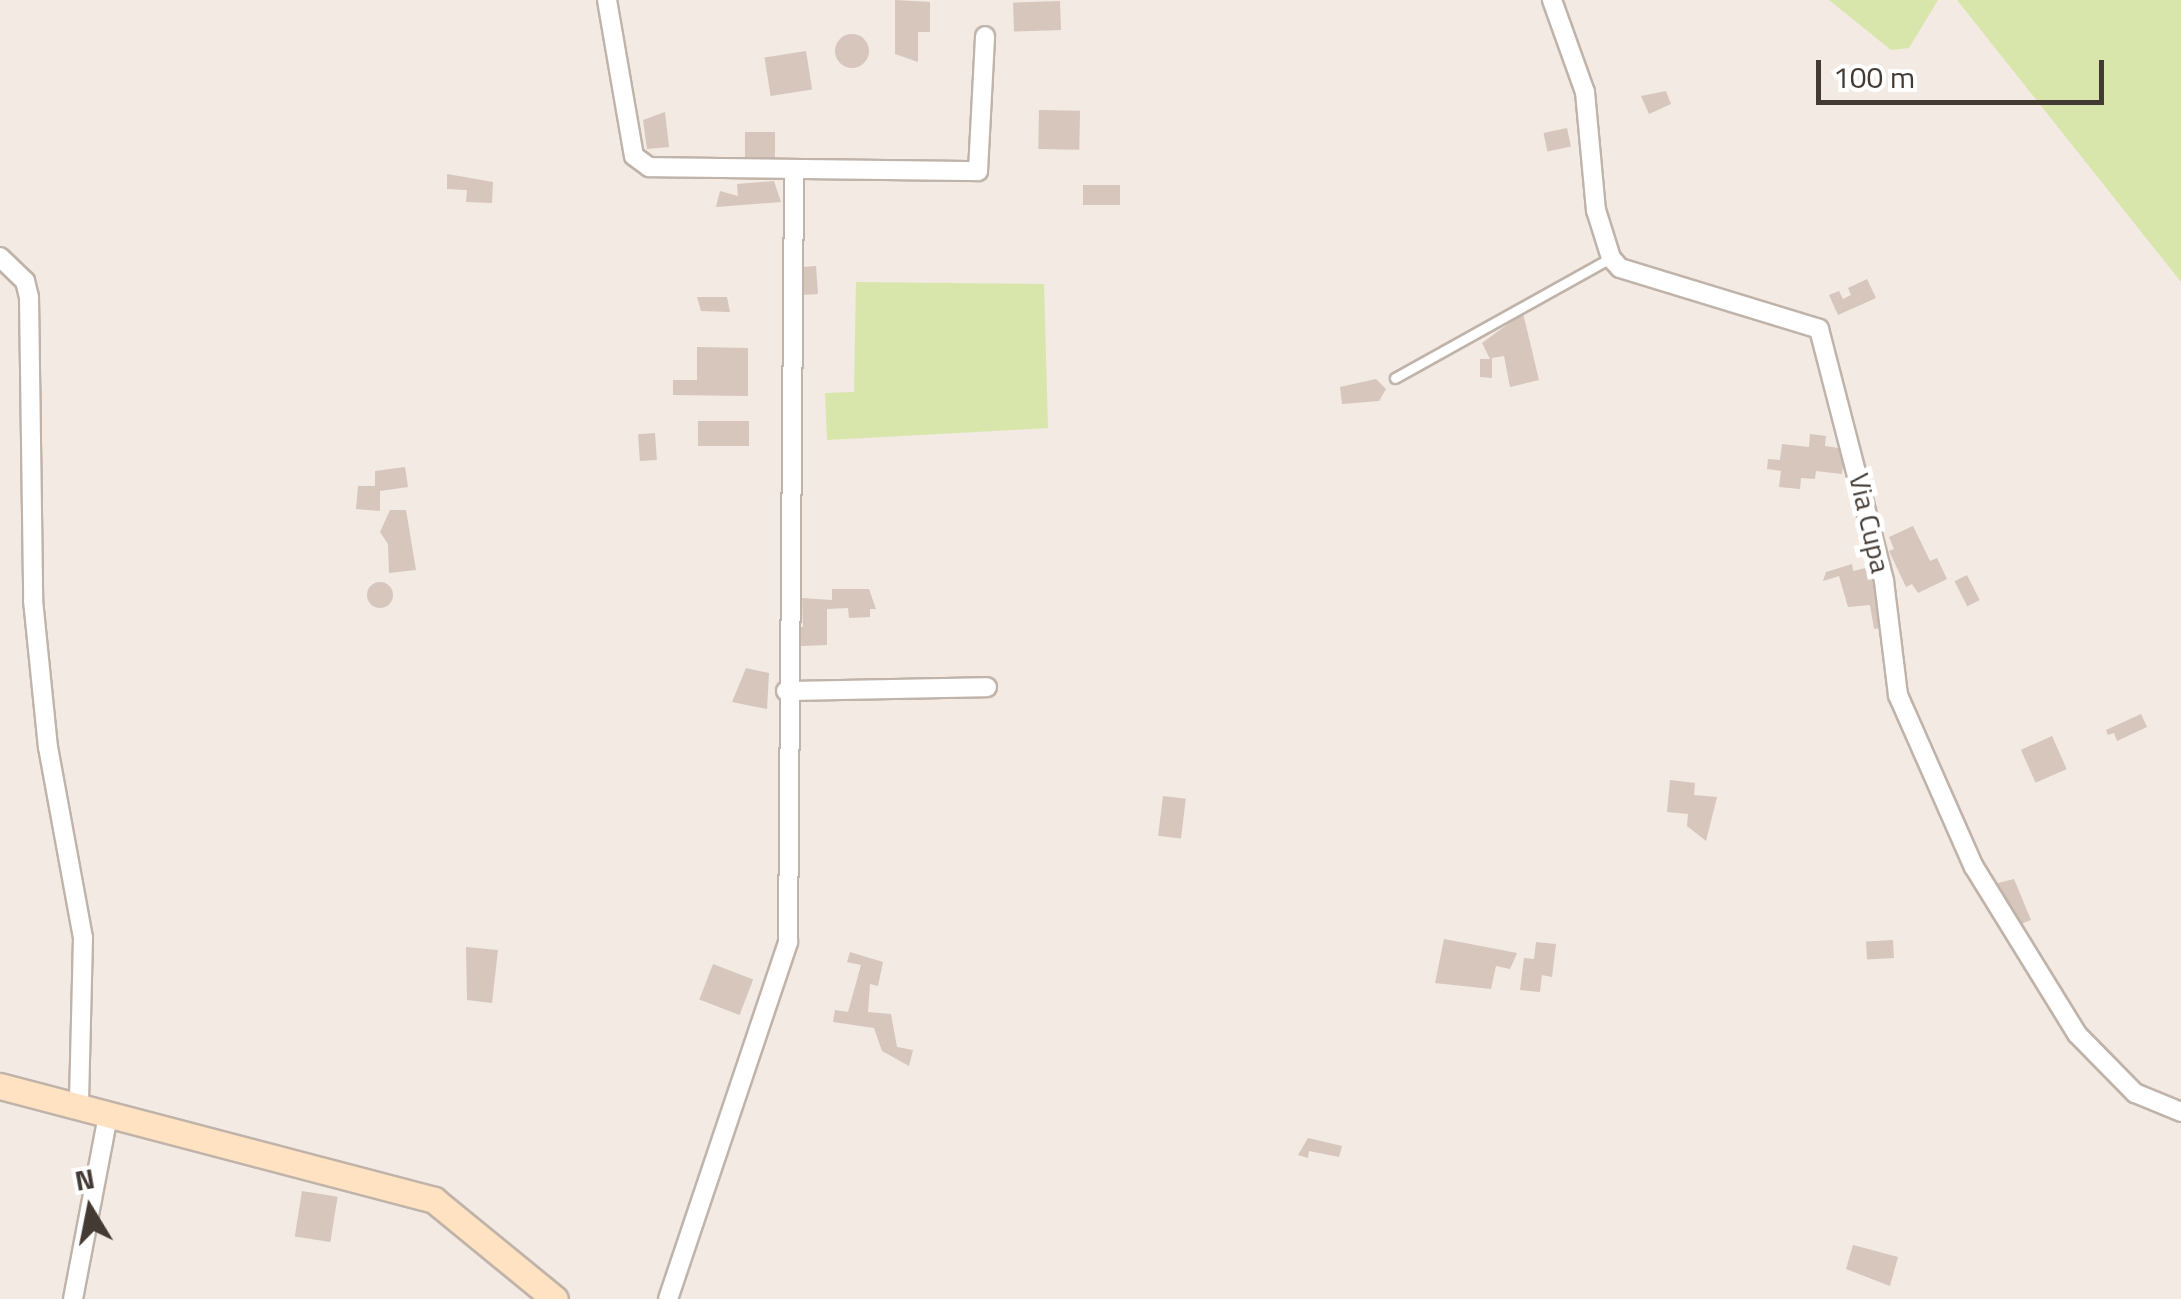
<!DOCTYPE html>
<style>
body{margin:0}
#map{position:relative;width:2181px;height:1299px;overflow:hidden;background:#f2eae3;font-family:"Titillium Web",sans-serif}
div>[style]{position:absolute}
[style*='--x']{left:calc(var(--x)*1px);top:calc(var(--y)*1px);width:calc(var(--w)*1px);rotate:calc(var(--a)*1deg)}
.green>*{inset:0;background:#d8e6ac}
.building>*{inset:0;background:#d6c6bc;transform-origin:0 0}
.round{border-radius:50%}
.roads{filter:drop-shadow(2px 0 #c0b3a9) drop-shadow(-2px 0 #c0b3a9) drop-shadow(0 2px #c0b3a9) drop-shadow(0 -2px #c0b3a9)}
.lane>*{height:9px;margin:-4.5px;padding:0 4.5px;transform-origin:4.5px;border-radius:4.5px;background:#fff}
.street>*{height:18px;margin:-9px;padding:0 9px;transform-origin:9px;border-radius:9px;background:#fff}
.secondary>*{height:25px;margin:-12.5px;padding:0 12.5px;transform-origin:12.5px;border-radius:12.5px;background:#fee2c1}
span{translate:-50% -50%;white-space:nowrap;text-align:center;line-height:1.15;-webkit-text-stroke:10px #fff;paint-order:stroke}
.street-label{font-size:28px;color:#433a34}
.north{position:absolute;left:40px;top:1159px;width:100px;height:100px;-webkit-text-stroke:8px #fff;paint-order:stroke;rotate:350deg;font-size:28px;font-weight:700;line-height:40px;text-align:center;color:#433a34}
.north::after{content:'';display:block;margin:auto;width:35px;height:45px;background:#433a34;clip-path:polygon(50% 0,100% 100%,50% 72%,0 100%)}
.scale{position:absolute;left:1816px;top:60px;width:288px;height:45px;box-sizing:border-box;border:5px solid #433a34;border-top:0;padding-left:12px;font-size:30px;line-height:35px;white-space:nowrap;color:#433a34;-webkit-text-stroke:8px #fff;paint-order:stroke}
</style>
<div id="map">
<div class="green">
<div style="clip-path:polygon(1829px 0,1938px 0,1909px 48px,1891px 50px)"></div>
<div style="clip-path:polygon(1957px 0,2181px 0,2181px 282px)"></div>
<div style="clip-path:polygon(856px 282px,1044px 284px,1048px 428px,827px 440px,825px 393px,854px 392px)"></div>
</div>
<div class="building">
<div style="clip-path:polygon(895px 0,930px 2px,930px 32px,918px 32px,918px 62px,895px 54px)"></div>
<div style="left:1060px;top:1px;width:29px;height:47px;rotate:88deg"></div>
<div class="round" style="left:835px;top:34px;width:34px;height:34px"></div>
<div style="left:806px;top:51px;width:39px;height:42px;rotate:81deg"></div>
<div style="clip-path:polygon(1666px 91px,1671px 104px,1649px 114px,1641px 96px)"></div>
<div style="left:1039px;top:110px;width:41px;height:39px;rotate:1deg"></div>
<div style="clip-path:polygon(665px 112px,669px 147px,647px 149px,643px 120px)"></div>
<div style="left:1567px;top:128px;width:19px;height:24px;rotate:78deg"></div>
<div style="left:745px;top:132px;width:30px;height:30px"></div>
<div style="clip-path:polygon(447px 174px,493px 182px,492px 203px,466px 202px,467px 190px,447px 189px)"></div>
<div style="clip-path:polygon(774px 181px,781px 202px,716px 207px,720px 191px,738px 196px,737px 184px)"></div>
<div style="left:1083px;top:185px;width:37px;height:20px"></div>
<div style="left:816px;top:266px;width:28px;height:17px;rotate:86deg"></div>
<div style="clip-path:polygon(1867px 279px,1876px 298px,1838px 315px,1829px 295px,1839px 291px,1843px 299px,1851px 295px,1848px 288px)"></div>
<div style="clip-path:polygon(697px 297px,727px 297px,730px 312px,701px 311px)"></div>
<div style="clip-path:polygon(1523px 313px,1539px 380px,1510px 387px,1504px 356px,1492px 358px,1492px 378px,1480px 377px,1480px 359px,1490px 359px,1482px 343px)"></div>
<div style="clip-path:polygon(697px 347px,748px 348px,748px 396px,673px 395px,673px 380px,697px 380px)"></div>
<div style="clip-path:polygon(1376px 379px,1386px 389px,1379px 401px,1342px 404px,1340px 387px)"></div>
<div style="left:698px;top:421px;width:51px;height:25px"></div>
<div style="left:655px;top:433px;width:27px;height:17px;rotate:86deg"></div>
<div style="clip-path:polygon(1810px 434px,1826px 436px,1825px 446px,1845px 449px,1842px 474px,1816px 471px,1815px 479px,1801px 478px,1800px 489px,1779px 487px,1781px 471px,1767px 469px,1768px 459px,1780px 460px,1782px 444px,1809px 447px)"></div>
<div style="clip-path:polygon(405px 467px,408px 487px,380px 491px,380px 511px,356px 509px,358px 486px,375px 486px,375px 471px)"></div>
<div style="clip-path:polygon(390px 510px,406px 510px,416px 570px,389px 573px,388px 544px,380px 532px)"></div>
<div style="clip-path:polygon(1913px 526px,1930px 561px,1937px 558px,1947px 579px,1918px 593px,1912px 584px,1906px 587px,1889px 551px,1894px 549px,1889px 537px)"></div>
<div style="clip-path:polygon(1852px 564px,1853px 571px,1870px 567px,1884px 627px,1874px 629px,1870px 605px,1848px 607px,1839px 576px,1823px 581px,1826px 572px)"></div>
<div style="left:1967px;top:575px;width:28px;height:14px;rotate:63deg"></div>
<div class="round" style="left:367px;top:582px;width:26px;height:26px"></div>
<div style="clip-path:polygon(832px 589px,869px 589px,876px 609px,870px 609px,870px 617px,849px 618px,848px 608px,827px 609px,827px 645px,801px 646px,801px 656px,794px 656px,793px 627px,803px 627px,802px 598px,832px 600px)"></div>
<div style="clip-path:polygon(746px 668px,769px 673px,767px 709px,732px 702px)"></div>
<div style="clip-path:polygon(2141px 714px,2147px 727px,2117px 741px,2114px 733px,2108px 735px,2106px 730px)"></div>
<div style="left:2052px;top:736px;width:36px;height:34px;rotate:66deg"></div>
<div style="clip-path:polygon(1670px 780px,1695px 783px,1694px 795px,1717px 797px,1706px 841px,1687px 826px,1688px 814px,1667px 812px)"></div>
<div style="left:1163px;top:796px;width:23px;height:40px;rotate:7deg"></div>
<div style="clip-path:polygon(2014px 879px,2031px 920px,2016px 926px,1994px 884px)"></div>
<div style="clip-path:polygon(1444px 939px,1517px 953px,1515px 958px,1510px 969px,1496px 966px,1491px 989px,1435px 983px)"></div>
<div style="left:1893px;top:940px;width:18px;height:27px;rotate:87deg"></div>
<div style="clip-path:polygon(1536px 942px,1556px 944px,1552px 977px,1542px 975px,1540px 992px,1520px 990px,1524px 958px,1534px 959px)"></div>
<div style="clip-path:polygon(466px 947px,498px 950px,492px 1003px,467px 1000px)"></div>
<div style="clip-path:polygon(850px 952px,883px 962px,878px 986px,870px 984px,868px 1012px,891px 1014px,897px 1047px,913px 1050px,909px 1066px,882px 1051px,874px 1028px,833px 1022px,835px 1010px,848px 1012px,861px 965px,847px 962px)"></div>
<div style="left:713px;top:964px;width:43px;height:38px;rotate:21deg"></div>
<div style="clip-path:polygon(1308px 1138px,1342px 1146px,1339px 1157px,1309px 1151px,1308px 1158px,1298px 1155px)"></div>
<div style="left:302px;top:1191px;width:36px;height:46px;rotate:9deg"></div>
<div style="clip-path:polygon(1853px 1245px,1898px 1257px,1890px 1286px,1846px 1269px)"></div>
</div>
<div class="roads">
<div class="lane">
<div style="--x:1395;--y:378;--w:247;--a:-29.1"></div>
</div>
<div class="street">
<div style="--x:607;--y:0;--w:158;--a:80.2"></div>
<div style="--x:634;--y:156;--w:19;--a:36"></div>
<div style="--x:649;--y:167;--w:329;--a:0.7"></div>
<div style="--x:978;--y:171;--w:135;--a:-87"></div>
<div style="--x:1552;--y:0;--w:98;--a:70.3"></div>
<div style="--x:1585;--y:92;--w:119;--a:84.7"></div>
<div style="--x:1596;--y:210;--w:50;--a:72.6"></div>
<div style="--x:1611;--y:258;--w:13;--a:48"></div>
<div style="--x:1620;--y:268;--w:208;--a:17"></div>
<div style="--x:1819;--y:329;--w:260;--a:75.5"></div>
<div style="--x:1884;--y:581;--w:115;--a:83"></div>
<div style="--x:1898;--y:695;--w:188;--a:66.2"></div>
<div style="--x:1974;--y:867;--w:196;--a:58.3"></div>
<div style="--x:2077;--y:1034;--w:83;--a:45.5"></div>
<div style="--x:2135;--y:1093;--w:50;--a:22.4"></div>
<div style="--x:0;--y:257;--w:35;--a:44"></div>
<div style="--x:25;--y:281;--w:16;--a:76"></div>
<div style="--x:29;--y:297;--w:303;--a:89.2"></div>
<div style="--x:33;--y:600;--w:148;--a:84.2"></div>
<div style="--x:48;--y:747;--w:194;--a:79.6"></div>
<div style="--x:83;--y:938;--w:169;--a:91.4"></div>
<div style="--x:786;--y:691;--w:201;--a:-1.1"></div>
<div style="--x:73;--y:1299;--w:187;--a:-79.2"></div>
<div style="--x:668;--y:1299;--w:377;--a:-71.4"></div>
<div style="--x:788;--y:942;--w:772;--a:-89.55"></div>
</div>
<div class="secondary">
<div style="--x:0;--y:1086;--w:449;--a:14.7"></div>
<div style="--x:434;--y:1200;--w:156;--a:39.3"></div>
</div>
</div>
<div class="street-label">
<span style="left:1870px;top:523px;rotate:77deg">Via Cupa</span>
</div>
<div class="north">N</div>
<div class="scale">100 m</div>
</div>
